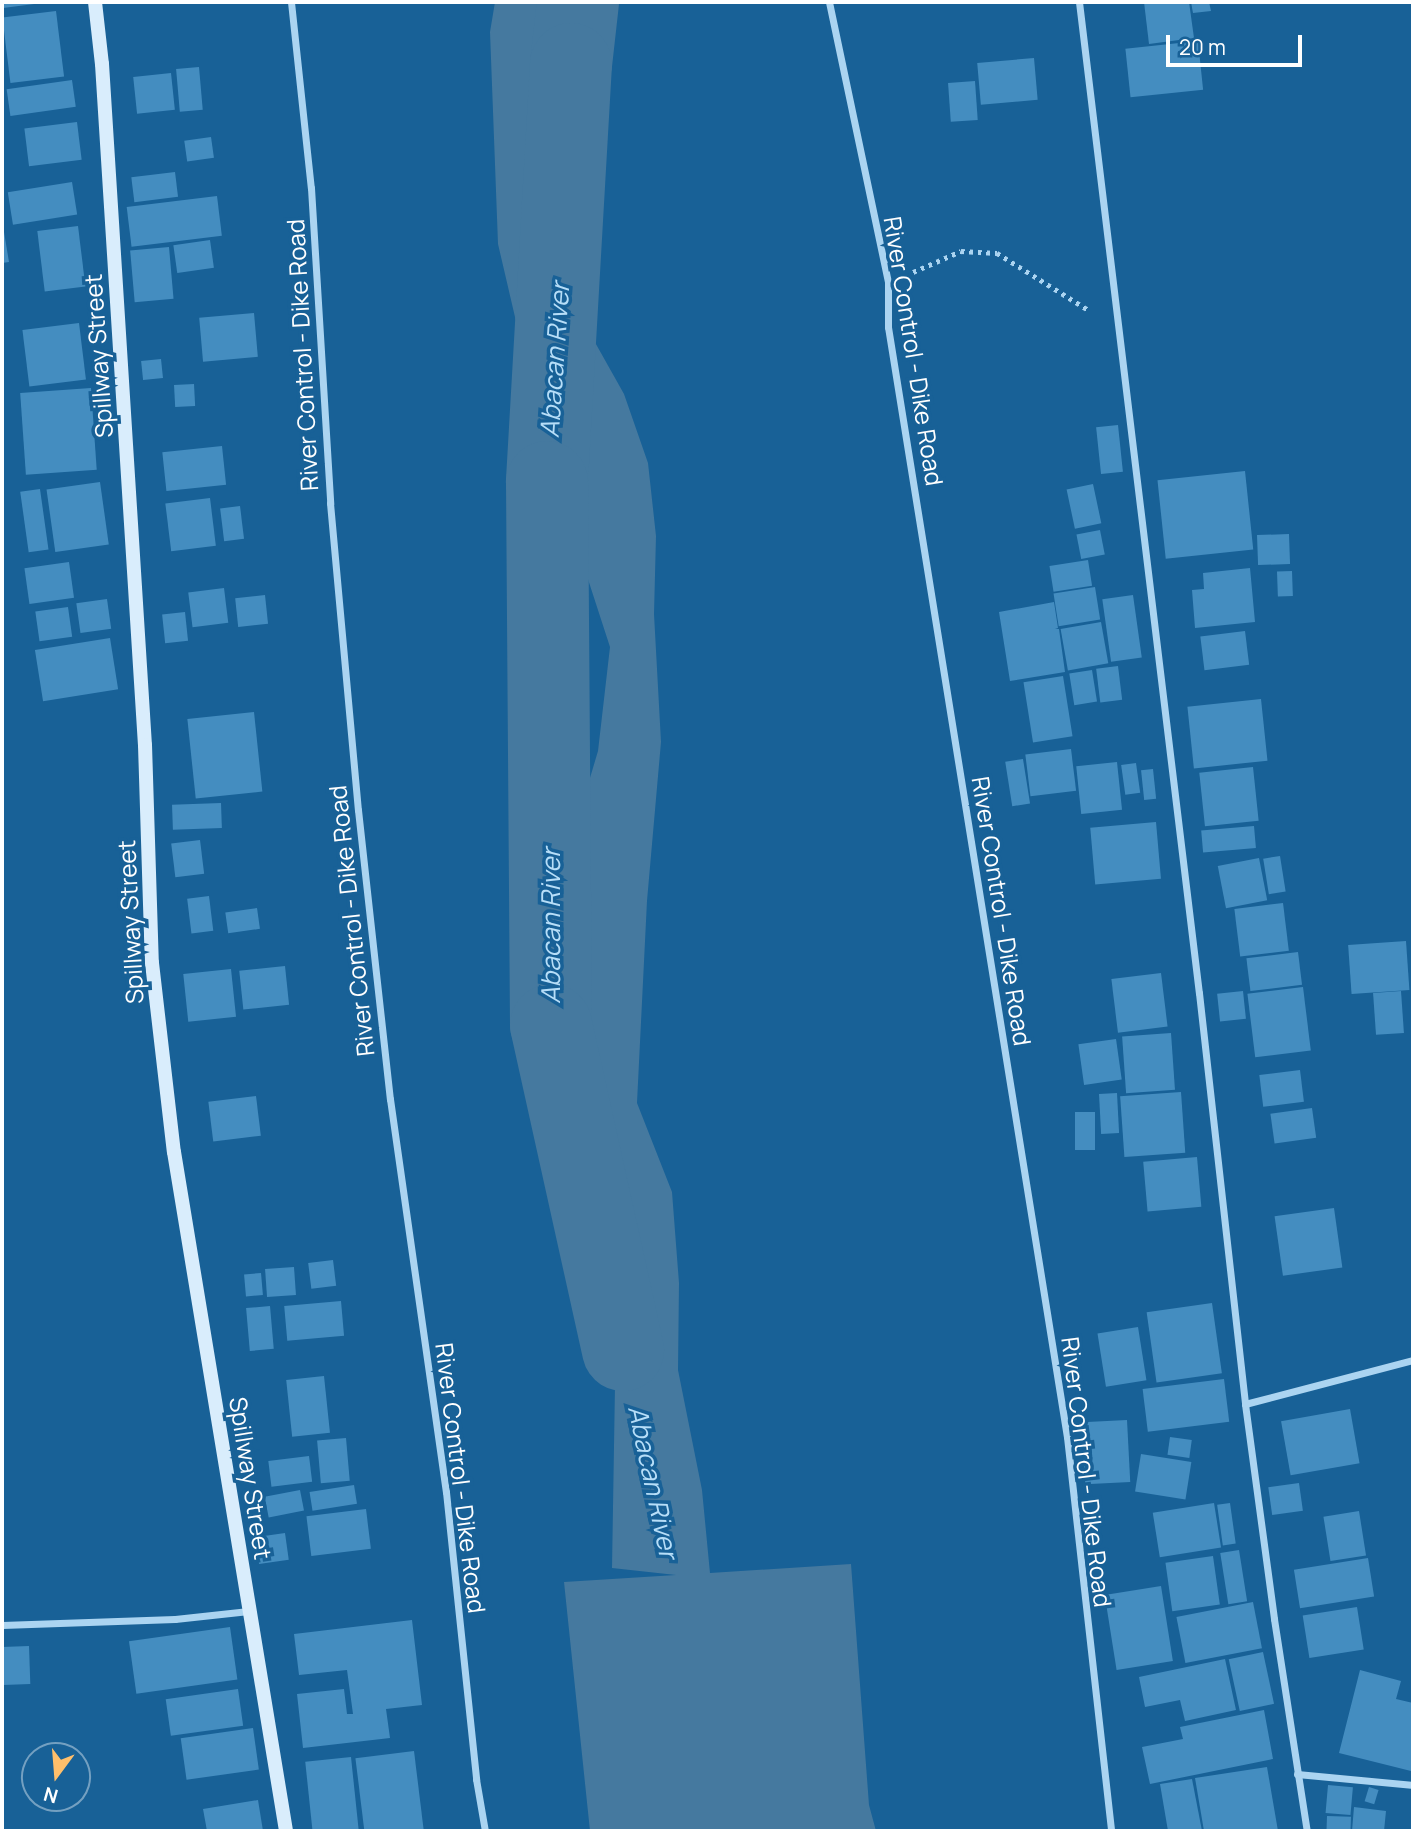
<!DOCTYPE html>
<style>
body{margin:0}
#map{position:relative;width:1415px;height:1833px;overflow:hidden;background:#186197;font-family:Manrope,sans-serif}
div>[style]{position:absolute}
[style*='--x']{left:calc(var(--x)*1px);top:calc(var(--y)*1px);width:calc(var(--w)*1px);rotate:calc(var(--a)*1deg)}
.water>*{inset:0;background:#45799f}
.river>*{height:82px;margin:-41px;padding:0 41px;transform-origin:41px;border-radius:41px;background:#45799f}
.building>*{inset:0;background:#448dc0;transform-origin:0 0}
.path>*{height:4.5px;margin-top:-2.25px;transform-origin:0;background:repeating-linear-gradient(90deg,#abd4f1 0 3.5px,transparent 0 8.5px)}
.street>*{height:7px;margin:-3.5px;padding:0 3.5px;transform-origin:3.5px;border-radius:3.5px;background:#abd4f1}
.secondary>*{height:14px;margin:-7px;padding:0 7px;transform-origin:7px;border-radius:7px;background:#d9edfc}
span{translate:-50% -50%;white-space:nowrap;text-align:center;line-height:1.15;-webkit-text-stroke:7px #186197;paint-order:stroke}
.street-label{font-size:24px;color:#fff}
.water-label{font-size:26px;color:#b7def8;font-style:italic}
.frame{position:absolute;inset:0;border:4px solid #fff;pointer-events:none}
.north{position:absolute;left:21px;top:1742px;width:70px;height:70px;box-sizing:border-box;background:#186197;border:2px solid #74a0c1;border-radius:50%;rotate:196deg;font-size:19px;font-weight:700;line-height:28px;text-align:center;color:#fff}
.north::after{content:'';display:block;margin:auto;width:24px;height:32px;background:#ffbf6b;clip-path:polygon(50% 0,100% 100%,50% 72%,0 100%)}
.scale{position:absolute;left:1166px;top:35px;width:136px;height:32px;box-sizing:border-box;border:4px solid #fff;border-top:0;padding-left:9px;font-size:21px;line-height:24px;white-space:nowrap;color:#fff;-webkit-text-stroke:5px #186197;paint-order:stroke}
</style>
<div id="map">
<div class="water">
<div style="clip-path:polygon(495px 2px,584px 2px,551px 118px,541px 192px,569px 254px,583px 321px,624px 394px,648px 463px,656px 536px,654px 614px,661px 742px,647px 901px,637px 1103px,672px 1192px,679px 1283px,678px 1370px,702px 1490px,710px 1573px,851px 1564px,869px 1805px,876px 1831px,590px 1831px,564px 1582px,676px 1575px,612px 1568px,615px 1385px,596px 1272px,602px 1186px,578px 1064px,583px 966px,575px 919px,576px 825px,598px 751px,610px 647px,546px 450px,498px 244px,490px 32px)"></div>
</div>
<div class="river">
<div style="--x:578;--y:2;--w:62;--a:96.4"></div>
<div style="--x:571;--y:64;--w:419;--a:93.3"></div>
<div style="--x:547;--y:482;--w:543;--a:89.58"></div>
<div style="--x:551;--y:1025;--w:333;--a:77.5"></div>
</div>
<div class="building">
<div style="clip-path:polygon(2px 2px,42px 2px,42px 3px,3px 8px)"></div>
<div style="clip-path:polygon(1144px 2px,1189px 2px,1194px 38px,1149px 44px)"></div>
<div style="clip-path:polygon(1191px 2px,1209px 2px,1211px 11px,1193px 13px)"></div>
<div style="left:56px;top:11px;width:66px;height:54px;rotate:83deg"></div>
<div style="left:1198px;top:41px;width:49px;height:73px;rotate:84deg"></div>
<div style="left:1034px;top:58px;width:42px;height:57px;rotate:85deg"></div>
<div style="left:199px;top:67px;width:43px;height:23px;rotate:85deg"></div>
<div style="left:171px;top:73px;width:37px;height:38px;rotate:84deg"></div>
<div style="left:72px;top:80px;width:27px;height:66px;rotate:82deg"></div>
<div style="left:975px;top:81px;width:39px;height:27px;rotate:86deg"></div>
<div style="left:77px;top:122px;width:38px;height:53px;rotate:83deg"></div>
<div style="left:211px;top:137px;width:21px;height:27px;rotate:82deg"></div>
<div style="left:175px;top:172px;width:25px;height:44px;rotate:83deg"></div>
<div style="left:72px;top:182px;width:33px;height:65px;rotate:81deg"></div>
<div style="left:217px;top:196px;width:40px;height:91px;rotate:83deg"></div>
<div style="clip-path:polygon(2px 220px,9px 262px,2px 263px)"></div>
<div style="left:78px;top:226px;width:61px;height:41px;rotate:83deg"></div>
<div style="left:210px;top:240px;width:28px;height:37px;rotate:82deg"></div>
<div style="left:169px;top:247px;width:52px;height:39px;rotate:85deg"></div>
<div style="left:254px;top:313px;width:44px;height:55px;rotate:85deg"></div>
<div style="left:79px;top:323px;width:57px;height:57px;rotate:83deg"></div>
<div style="left:161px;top:359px;width:19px;height:20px;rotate:84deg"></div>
<div style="left:194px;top:384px;width:22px;height:20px;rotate:87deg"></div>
<div style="left:91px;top:388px;width:82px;height:71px;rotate:86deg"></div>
<div style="left:1118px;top:425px;width:47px;height:22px;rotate:84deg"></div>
<div style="left:222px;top:446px;width:39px;height:60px;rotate:84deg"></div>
<div style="left:1245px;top:471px;width:79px;height:88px;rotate:84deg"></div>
<div style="left:100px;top:482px;width:63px;height:54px;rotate:82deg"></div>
<div style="left:1093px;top:484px;width:40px;height:27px;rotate:78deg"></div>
<div style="left:40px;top:489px;width:61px;height:20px;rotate:82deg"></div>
<div style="left:210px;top:498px;width:48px;height:45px;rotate:83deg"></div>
<div style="left:240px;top:506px;width:33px;height:20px;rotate:83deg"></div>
<div style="left:1100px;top:530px;width:25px;height:24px;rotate:79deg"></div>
<div style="left:1289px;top:534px;width:30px;height:32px;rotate:88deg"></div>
<div style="left:1088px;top:560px;width:26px;height:39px;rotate:81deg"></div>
<div style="left:69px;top:562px;width:36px;height:45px;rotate:82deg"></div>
<div style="clip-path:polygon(1250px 568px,1255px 622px,1195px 628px,1192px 590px,1204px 589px,1203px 573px)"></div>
<div style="left:1292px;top:571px;width:25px;height:15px;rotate:88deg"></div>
<div style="left:1095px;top:587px;width:33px;height:42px;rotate:81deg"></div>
<div style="left:224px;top:588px;width:35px;height:36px;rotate:83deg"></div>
<div style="left:265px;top:595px;width:29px;height:30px;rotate:84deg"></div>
<div style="left:1133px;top:595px;width:63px;height:31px;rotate:82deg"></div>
<div style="left:107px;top:599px;width:30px;height:31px;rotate:82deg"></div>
<div style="clip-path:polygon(1054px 602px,1058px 628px,1055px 629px,1059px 629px,1065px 672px,1010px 681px,999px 612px)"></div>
<div style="left:68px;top:607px;width:30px;height:33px;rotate:82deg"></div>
<div style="left:185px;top:612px;width:29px;height:23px;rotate:84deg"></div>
<div style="left:1101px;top:622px;width:42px;height:41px;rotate:80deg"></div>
<div style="left:1245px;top:631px;width:34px;height:45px;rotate:83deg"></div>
<div style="left:110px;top:638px;width:52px;height:76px;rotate:81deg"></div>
<div style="left:1118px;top:666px;width:34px;height:22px;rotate:83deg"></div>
<div style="left:1092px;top:670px;width:32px;height:23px;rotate:81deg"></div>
<div style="left:1063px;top:676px;width:61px;height:40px;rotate:81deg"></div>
<div style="left:1261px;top:699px;width:62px;height:74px;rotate:84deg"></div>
<div style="left:254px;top:712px;width:80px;height:67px;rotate:84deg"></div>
<div style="left:1071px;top:749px;width:42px;height:46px;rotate:83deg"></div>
<div style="left:1023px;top:759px;width:45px;height:18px;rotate:81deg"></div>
<div style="left:1117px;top:762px;width:48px;height:41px;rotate:84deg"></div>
<div style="left:1136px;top:763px;width:30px;height:15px;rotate:82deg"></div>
<div style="left:1253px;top:767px;width:54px;height:54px;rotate:84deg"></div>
<div style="left:1153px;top:769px;width:30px;height:12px;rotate:84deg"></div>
<div style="left:221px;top:803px;width:25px;height:49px;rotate:88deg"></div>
<div style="left:1156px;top:822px;width:57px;height:66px;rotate:85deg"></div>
<div style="left:1254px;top:826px;width:22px;height:53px;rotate:85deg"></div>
<div style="left:200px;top:840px;width:34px;height:29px;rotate:83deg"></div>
<div style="left:1280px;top:856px;width:36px;height:17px;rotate:81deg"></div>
<div style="left:1259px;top:858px;width:43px;height:42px;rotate:79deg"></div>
<div style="left:209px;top:896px;width:35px;height:22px;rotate:83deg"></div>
<div style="left:1283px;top:903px;width:48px;height:49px;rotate:83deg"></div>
<div style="left:257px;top:908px;width:21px;height:32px;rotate:82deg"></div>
<div style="left:1406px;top:941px;width:49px;height:58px;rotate:86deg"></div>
<div style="left:1298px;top:952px;width:33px;height:52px;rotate:83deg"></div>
<div style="left:285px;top:966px;width:39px;height:46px;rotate:84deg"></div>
<div style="left:231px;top:969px;width:48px;height:48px;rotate:84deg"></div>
<div style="left:1161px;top:973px;width:54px;height:50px;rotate:83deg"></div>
<div style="left:1303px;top:987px;width:64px;height:56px;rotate:83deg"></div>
<div style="left:1243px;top:991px;width:28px;height:26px;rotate:84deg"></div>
<div style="left:1401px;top:991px;width:42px;height:28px;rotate:86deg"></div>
<div style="left:1171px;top:1033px;width:57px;height:49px;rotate:86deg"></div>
<div style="left:1116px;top:1039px;width:41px;height:38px;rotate:82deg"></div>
<div style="left:1300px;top:1070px;width:32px;height:41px;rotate:83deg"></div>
<div style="left:1181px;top:1092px;width:61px;height:61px;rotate:86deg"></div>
<div style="left:1117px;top:1093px;width:40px;height:18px;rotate:87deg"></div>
<div style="left:256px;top:1096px;width:40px;height:48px;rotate:83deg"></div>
<div style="left:1312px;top:1108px;width:30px;height:42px;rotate:82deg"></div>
<div style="left:1075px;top:1112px;width:20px;height:38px"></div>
<div style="left:1197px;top:1157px;width:50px;height:54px;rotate:85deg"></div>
<div style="left:1334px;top:1208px;width:60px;height:60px;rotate:82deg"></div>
<div style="left:333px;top:1260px;width:26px;height:25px;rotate:83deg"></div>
<div style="left:294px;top:1267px;width:28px;height:29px;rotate:86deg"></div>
<div style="left:261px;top:1273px;width:22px;height:17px;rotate:85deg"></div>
<div style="left:341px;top:1301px;width:35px;height:57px;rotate:85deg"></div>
<div style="left:1212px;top:1303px;width:71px;height:66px;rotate:82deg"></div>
<div style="left:270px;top:1306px;width:43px;height:24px;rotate:85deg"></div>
<div style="left:1138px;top:1327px;width:54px;height:41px;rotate:81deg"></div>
<div style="left:324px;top:1376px;width:57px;height:38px;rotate:84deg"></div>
<div style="left:1224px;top:1379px;width:43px;height:82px;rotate:83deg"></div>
<div style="left:1350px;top:1409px;width:55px;height:70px;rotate:80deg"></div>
<div style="left:1127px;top:1420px;width:62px;height:45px;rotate:87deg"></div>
<div style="left:1170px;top:1437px;width:22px;height:18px;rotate:8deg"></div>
<div style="left:346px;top:1438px;width:43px;height:29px;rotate:85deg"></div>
<div style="left:1141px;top:1454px;width:51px;height:38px;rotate:9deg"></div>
<div style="left:309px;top:1456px;width:26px;height:41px;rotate:83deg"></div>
<div style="left:1299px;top:1483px;width:28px;height:31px;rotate:82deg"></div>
<div style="left:354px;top:1485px;width:19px;height:45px;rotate:81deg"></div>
<div style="left:300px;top:1490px;width:21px;height:36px;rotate:79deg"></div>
<div style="left:1214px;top:1503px;width:45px;height:62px;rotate:81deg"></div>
<div style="left:1230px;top:1503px;width:41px;height:13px;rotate:82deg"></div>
<div style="left:366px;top:1509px;width:40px;height:60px;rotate:83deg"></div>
<div style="left:1359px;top:1511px;width:45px;height:36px;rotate:81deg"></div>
<div style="left:285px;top:1533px;width:27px;height:30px;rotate:82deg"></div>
<div style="left:1239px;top:1550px;width:52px;height:19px;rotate:81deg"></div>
<div style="left:1213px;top:1556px;width:49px;height:48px;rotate:82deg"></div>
<div style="left:1368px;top:1558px;width:39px;height:75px;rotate:81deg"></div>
<div style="left:1161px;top:1586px;width:76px;height:57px;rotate:81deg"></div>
<div style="left:1253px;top:1602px;width:47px;height:78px;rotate:79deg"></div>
<div style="left:1357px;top:1607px;width:43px;height:55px;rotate:81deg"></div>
<div style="clip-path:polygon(412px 1620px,422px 1705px,386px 1709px,390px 1738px,303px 1748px,297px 1694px,344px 1689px,347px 1714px,353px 1714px,347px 1670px,299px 1675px,294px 1634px)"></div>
<div style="left:230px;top:1627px;width:53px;height:102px;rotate:82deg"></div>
<div style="left:29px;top:1646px;width:38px;height:27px;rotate:88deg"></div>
<div style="left:1263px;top:1652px;width:53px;height:35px;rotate:78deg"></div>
<div style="clip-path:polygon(1225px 1659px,1236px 1710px,1185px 1721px,1180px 1700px,1145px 1707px,1139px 1677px)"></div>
<div style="clip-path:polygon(1360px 1670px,1401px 1681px,1396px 1699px,1413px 1703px,1411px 1771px,1339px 1753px)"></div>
<div style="left:238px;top:1689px;width:37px;height:73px;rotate:82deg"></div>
<div style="clip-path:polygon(1264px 1710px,1273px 1759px,1150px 1784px,1142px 1747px,1183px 1739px,1180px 1727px)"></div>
<div style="left:253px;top:1728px;width:42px;height:73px;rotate:82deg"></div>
<div style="left:414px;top:1751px;width:81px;height:59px;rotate:83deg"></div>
<div style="left:351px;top:1757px;width:74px;height:46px;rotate:84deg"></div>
<div style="clip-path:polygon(1267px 1767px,1278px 1831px,1204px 1831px,1195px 1778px)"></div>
<div style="clip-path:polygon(1192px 1779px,1202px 1831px,1168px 1831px,1160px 1784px)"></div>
<div style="left:1328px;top:1785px;width:25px;height:28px;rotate:5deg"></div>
<div style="left:1369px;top:1787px;width:10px;height:15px;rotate:17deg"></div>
<div style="clip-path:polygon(258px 1800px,263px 1831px,207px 1831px,203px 1809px)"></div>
<div style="clip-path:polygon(1354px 1807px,1386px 1811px,1384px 1831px,1352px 1831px)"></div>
<div style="left:1327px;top:1816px;width:24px;height:15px;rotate:2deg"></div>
</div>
<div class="path">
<div style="--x:913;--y:272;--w:52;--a:-23.6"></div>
<div style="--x:961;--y:251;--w:36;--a:3"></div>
<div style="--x:997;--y:253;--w:110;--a:31.9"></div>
</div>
<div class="street">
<div style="--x:291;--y:2;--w:187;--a:83.9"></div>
<div style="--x:311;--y:188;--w:316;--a:86.5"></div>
<div style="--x:330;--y:503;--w:308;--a:84.8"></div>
<div style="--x:358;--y:810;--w:291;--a:83.7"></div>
<div style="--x:390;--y:1099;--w:397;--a:81.9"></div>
<div style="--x:446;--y:1492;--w:289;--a:84"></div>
<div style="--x:476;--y:1779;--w:53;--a:80.2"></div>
<div style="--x:829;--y:2;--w:286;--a:78.1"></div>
<div style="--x:888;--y:282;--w:45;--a:90"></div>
<div style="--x:888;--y:327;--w:1124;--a:80.84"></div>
<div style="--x:1067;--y:1437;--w:396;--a:83.6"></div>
<div style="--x:1079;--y:2;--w:998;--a:83.1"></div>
<div style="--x:1199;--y:993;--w:414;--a:83.6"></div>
<div style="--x:1245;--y:1404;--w:217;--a:82.3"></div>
<div style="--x:1274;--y:1619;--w:215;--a:81.2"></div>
<div style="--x:1245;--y:1404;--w:174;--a:-14.7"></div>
<div style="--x:2;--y:1625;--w:173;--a:-2"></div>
<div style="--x:175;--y:1619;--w:74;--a:-6.2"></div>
<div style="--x:1297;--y:1774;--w:117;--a:5.4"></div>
</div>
<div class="secondary">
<div style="--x:95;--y:2;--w:62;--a:83.6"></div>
<div style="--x:102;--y:64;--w:682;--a:86.39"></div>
<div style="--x:145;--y:745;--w:218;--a:88.2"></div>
<div style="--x:152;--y:963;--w:190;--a:83.4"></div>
<div style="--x:174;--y:1152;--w:688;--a:80.63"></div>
</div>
<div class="street-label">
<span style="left:914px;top:351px;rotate:81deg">River Control - Dike Road</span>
<span style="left:302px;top:355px;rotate:-93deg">River Control - Dike Road</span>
<span style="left:98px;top:356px;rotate:-94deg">Spillway Street</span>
<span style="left:1002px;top:911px;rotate:81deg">River Control - Dike Road</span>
<span style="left:351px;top:921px;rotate:-96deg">River Control - Dike Road</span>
<span style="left:130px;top:922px;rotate:-93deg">Spillway Street</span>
<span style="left:1087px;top:1472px;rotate:83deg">River Control - Dike Road</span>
<span style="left:251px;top:1478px;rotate:81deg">Spillway Street</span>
<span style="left:461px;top:1478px;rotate:83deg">River Control - Dike Road</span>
</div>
<div class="water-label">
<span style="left:555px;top:360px;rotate:-86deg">Abacan River</span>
<span style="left:551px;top:926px;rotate:-90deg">Abacan River</span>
<span style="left:653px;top:1482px;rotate:78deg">Abacan River</span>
</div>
<div class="frame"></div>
<div class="north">N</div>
<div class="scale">20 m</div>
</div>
